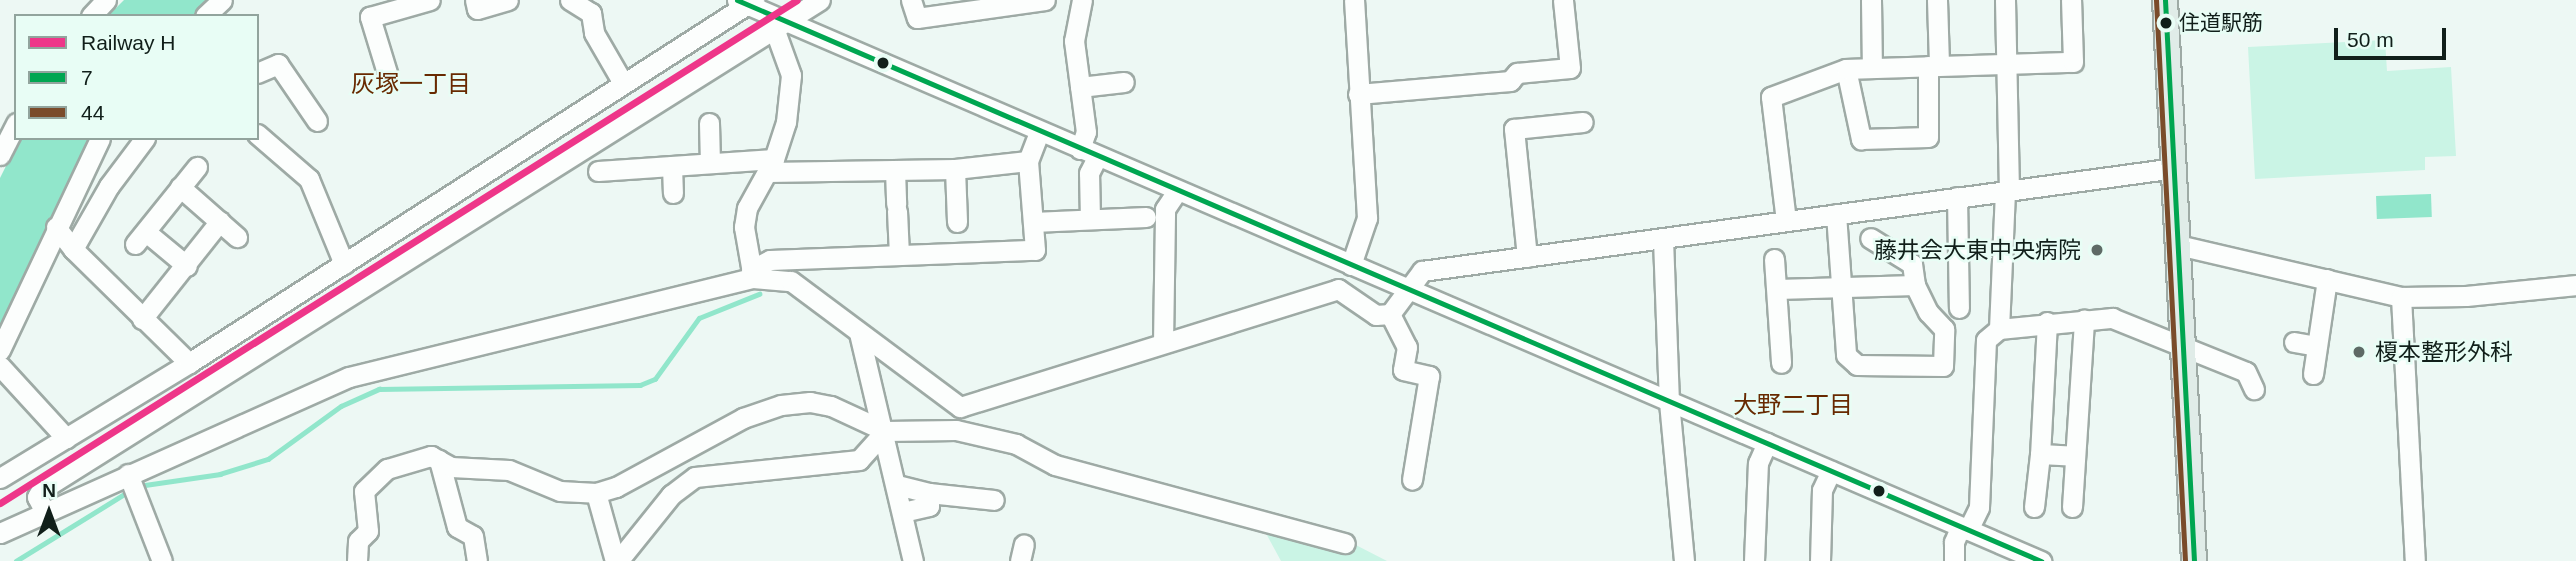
<!DOCTYPE html>
<meta charset="utf-8">
<style>
body{margin:0}
#map{position:relative;width:2576px;height:561px;overflow:hidden;background:#edf8f4;font-family:Helvetica,"Noto Sans JP",sans-serif}
div>[style]{position:absolute}
[style*='--x']{left:calc(var(--x)*1px);top:calc(var(--y)*1px);width:calc(var(--w)*1px);rotate:calc(var(--a)*1deg)}
.green>*{inset:0;background:#caf4e5}
.water>*{inset:0;background:#91e6cb;transform-origin:0 0}
.stream>*{height:4.5px;margin:-2.25px;padding:0 2.25px;transform-origin:2.25px;border-radius:2.25px;background:#91e6cb}
.roads{filter:drop-shadow(2px 0 #9eaaa5) drop-shadow(-2px 0 #9eaaa5) drop-shadow(0 2px #9eaaa5) drop-shadow(0 -2px #9eaaa5)}
.minor>*{height:19px;margin:-9.5px;padding:0 9.5px;transform-origin:9.5px;border-radius:9.5px;background:#fcfefd}
.major>*{height:24px;margin:-12px;padding:0 12px;transform-origin:12px;border-radius:12px;background:#e0ece8}
.bus-1>*{height:5px;margin:-2.5px;padding:0 2.5px;transform-origin:2.5px;border-radius:2.5px;background:#00a651}
.bus-2>*{height:5px;margin:-2.5px;padding:0 2.5px;transform-origin:2.5px;border-radius:2.5px;background:#7a4b2a}
.rail-1>*{height:7px;margin:-3.5px;padding:0 3.5px;transform-origin:3.5px;border-radius:3.5px;background:#ee3689}
.dots>*{width:19px;height:19px;translate:-50% -50%;box-sizing:border-box;border:4px solid #e8fdf5;border-radius:50%}
span{translate:-50% -50%;white-space:nowrap;text-align:center;line-height:1.15;-webkit-text-stroke:5px #e8fdf5;paint-order:stroke}
.bus-label{font-size:21px;color:#111f1a}
.left{translate:0 -50%;text-align:left}
.poi-label{font-size:23px;color:#111f1a}
.right{translate:-100% -50%;text-align:right}
.neighbourhood-label{font-size:24px;color:#682a01}
.legend{position:absolute;left:14px;top:14px;width:245px;height:126px;box-sizing:border-box;background:#e8fdf5;border:2px solid #92a49d;margin:0;padding:9px 12px;list-style:none;font-size:21px;color:#111f1a}
.legend li{display:flex;align-items:center;gap:14px;height:35px}
.legend b{width:35px;border:2px solid #92a49d}
.north{position:absolute;left:14px;top:477px;width:70px;height:70px;-webkit-text-stroke:5px #e8fdf5;paint-order:stroke;rotate:0deg;font-size:19px;font-weight:700;line-height:28px;text-align:center;color:#111f1a}
.north::after{content:'';display:block;margin:auto;width:24px;height:32px;background:#111f1a;clip-path:polygon(50% 0,100% 100%,50% 72%,0 100%)}
.scale{position:absolute;left:2334px;top:28px;width:112px;height:32px;box-sizing:border-box;border:4px solid #111f1a;border-top:0;padding-left:9px;font-size:21px;line-height:24px;white-space:nowrap;color:#111f1a;-webkit-text-stroke:5px #e8fdf5;paint-order:stroke}
</style>
<div id="map">
<div class="green">
<div style="clip-path:polygon(2385px 40px,2387px 71px,2451px 67px,2456px 156px,2425px 157px,2425px 170px,2255px 179px,2248px 47px)"></div>
<div style="clip-path:polygon(1270px 515px,1349px 535px,1350px 542px,1387px 561px,1281px 561px,1262px 526px)"></div>
</div>
<div class="water">
<div style="clip-path:polygon(124px 0,217px 0,200px 16px,108px 16px)"></div>
<div style="clip-path:polygon(20px 138px,94px 138px,0 325px,0 178px)"></div>
<div style="left:2431px;top:194px;width:23px;height:55px;rotate:88deg"></div>
</div>
<div class="stream">
<div style="--x:145;--y:485;--w:76;--a:-8.3"></div>
<div style="--x:220;--y:474;--w:50;--a:-17.4"></div>
<div style="--x:268;--y:459;--w:90;--a:-36"></div>
<div style="--x:341;--y:406;--w:42;--a:-24.1"></div>
<div style="--x:379;--y:389;--w:261;--a:-0.9"></div>
<div style="--x:640;--y:385;--w:16;--a:-22"></div>
<div style="--x:655;--y:379;--w:75;--a:-54.2"></div>
<div style="--x:699;--y:318;--w:65;--a:-21.8"></div>
<div style="--x:16;--y:561;--w:126;--a:-31.7"></div>
</div>
<div class="roads">
<div class="minor">
<div style="--x:475;--y:0;--w:9;--a:77"></div>
<div style="--x:477;--y:9;--w:32;--a:-16"></div>
<div style="--x:570;--y:0;--w:25;--a:32"></div>
<div style="--x:591;--y:13;--w:20;--a:81"></div>
<div style="--x:594;--y:33;--w:58;--a:59.9"></div>
<div style="--x:737;--y:0;--w:1420;--a:23.28"></div>
<div style="--x:911;--y:0;--w:19;--a:72"></div>
<div style="--x:917;--y:18;--w:129;--a:-8"></div>
<div style="--x:1871;--y:0;--w:68;--a:89.2"></div>
<div style="--x:1937;--y:0;--w:65;--a:88.2"></div>
<div style="--x:2005;--y:0;--w:190;--a:88.8"></div>
<div style="--x:91;--y:16;--w:22;--a:-47"></div>
<div style="--x:205;--y:16;--w:23;--a:-43"></div>
<div style="--x:1846;--y:69;--w:72;--a:77.9"></div>
<div style="--x:1861;--y:139;--w:67;--a:-1.7"></div>
<div style="--x:1928;--y:137;--w:71;--a:-90"></div>
<div style="--x:257;--y:73;--w:23;--a:-23"></div>
<div style="--x:278;--y:64;--w:69;--a:55.6"></div>
<div style="--x:388;--y:76;--w:62;--a:-107"></div>
<div style="--x:370;--y:17;--w:62;--a:-15.8"></div>
<div style="--x:1080;--y:87;--w:44;--a:-6.5"></div>
<div style="--x:1358;--y:94;--w:153;--a:-4.9"></div>
<div style="--x:1510;--y:81;--w:11;--a:-49"></div>
<div style="--x:1517;--y:73;--w:53;--a:-5.4"></div>
<div style="--x:1570;--y:68;--w:68;--a:-95.9"></div>
<div style="--x:709;--y:123;--w:40;--a:88.6"></div>
<div style="--x:257;--y:134;--w:69;--a:40.9"></div>
<div style="--x:309;--y:179;--w:92;--a:67.6"></div>
<div style="--x:1080;--y:149;--w:18;--a:-71"></div>
<div style="--x:1086;--y:132;--w:92;--a:-97.5"></div>
<div style="--x:1074;--y:41;--w:42;--a:-79"></div>
<div style="--x:0;--y:155;--w:36;--a:-63"></div>
<div style="--x:672;--y:166;--w:27;--a:88"></div>
<div style="--x:955;--y:169;--w:53;--a:87.8"></div>
<div style="--x:895;--y:170;--w:34;--a:88"></div>
<div style="--x:598;--y:171;--w:176;--a:-3.9"></div>
<div style="--x:768;--y:172;--w:187;--a:-0.9"></div>
<div style="--x:955;--y:169;--w:73;--a:-6.3"></div>
<div style="--x:180;--y:187;--w:76;--a:41.3"></div>
<div style="--x:1957;--y:197;--w:111;--a:89"></div>
<div style="--x:897;--y:211;--w:44;--a:87.4"></div>
<div style="--x:1836;--y:214;--w:141;--a:85.9"></div>
<div style="--x:1846;--y:355;--w:15;--a:42"></div>
<div style="--x:1857;--y:365;--w:86;--a:0.7"></div>
<div style="--x:1943;--y:366;--w:37;--a:-88"></div>
<div style="--x:1944;--y:329;--w:23;--a:-133"></div>
<div style="--x:1928;--y:312;--w:30;--a:-116"></div>
<div style="--x:1915;--y:285;--w:21;--a:-98"></div>
<div style="--x:1912;--y:264;--w:49;--a:-148.2"></div>
<div style="--x:1090;--y:219;--w:46;--a:-91.2"></div>
<div style="--x:1089;--y:173;--w:18;--a:-63"></div>
<div style="--x:1786;--y:221;--w:125;--a:-96.9"></div>
<div style="--x:1771;--y:97;--w:80;--a:-20.5"></div>
<div style="--x:1846;--y:69;--w:227;--a:-1.8"></div>
<div style="--x:2073;--y:62;--w:62;--a:-91.8"></div>
<div style="--x:1033;--y:222;--w:113;--a:-2.5"></div>
<div style="--x:56;--y:227;--w:28;--a:52"></div>
<div style="--x:73;--y:249;--w:163;--a:44.5"></div>
<div style="--x:146;--y:232;--w:53;--a:39.7"></div>
<div style="--x:1663;--y:239;--w:163;--a:87.9"></div>
<div style="--x:1669;--y:402;--w:160;--a:84.6"></div>
<div style="--x:135;--y:244;--w:99;--a:-51.2"></div>
<div style="--x:2178;--y:245;--w:229;--a:13.1"></div>
<div style="--x:2401;--y:297;--w:65;--a:-0.9"></div>
<div style="--x:2466;--y:296;--w:111;--a:-5.7"></div>
<div style="--x:73;--y:249;--w:73;--a:-60.3"></div>
<div style="--x:109;--y:186;--w:60;--a:-53.1"></div>
<div style="--x:1527;--y:257;--w:129;--a:-95.8"></div>
<div style="--x:1514;--y:129;--w:69;--a:-5.8"></div>
<div style="--x:1774;--y:259;--w:104;--a:86.1"></div>
<div style="--x:1351;--y:265;--w:50;--a:-71.2"></div>
<div style="--x:1367;--y:218;--w:218;--a:-93.4"></div>
<div style="--x:751;--y:270;--w:21;--a:-28"></div>
<div style="--x:770;--y:260;--w:265;--a:-2.2"></div>
<div style="--x:1035;--y:250;--w:89;--a:-94.5"></div>
<div style="--x:1028;--y:161;--w:30;--a:-69"></div>
<div style="--x:753;--y:278;--w:52;--a:-100"></div>
<div style="--x:744;--y:227;--w:19;--a:-81"></div>
<div style="--x:747;--y:208;--w:56;--a:-61.1"></div>
<div style="--x:774;--y:159;--w:39;--a:-72"></div>
<div style="--x:786;--y:122;--w:47;--a:-83.9"></div>
<div style="--x:791;--y:75;--w:50;--a:-109.9"></div>
<div style="--x:1777;--y:289;--w:138;--a:-1.7"></div>
<div style="--x:2401;--y:297;--w:264;--a:87"></div>
<div style="--x:1390;--y:314;--w:37;--a:63"></div>
<div style="--x:1407;--y:347;--w:23;--a:100"></div>
<div style="--x:1403;--y:370;--w:27;--a:13"></div>
<div style="--x:1429;--y:376;--w:105;--a:99.3"></div>
<div style="--x:142;--y:319;--w:125;--a:-51.5"></div>
<div style="--x:2047;--y:322;--w:132;--a:93"></div>
<div style="--x:2040;--y:454;--w:34;--a:3"></div>
<div style="--x:1999;--y:329;--w:139;--a:-87.5"></div>
<div style="--x:859;--y:333;--w:234;--a:76.7"></div>
<div style="--x:2294;--y:342;--w:23;--a:10"></div>
<div style="--x:1163;--y:343;--w:134;--a:-89.1"></div>
<div style="--x:1165;--y:209;--w:22;--a:-56"></div>
<div style="--x:0;--y:350;--w:234;--a:-64.7"></div>
<div style="--x:0;--y:366;--w:98;--a:47.5"></div>
<div style="--x:2313;--y:374;--w:96;--a:-81.6"></div>
<div style="--x:960;--y:407;--w:396;--a:-17.3"></div>
<div style="--x:1338;--y:289;--w:46;--a:34.4"></div>
<div style="--x:1376;--y:315;--w:14;--a:-4"></div>
<div style="--x:1390;--y:314;--w:54;--a:-53.3"></div>
<div style="--x:1422;--y:271;--w:760;--a:-7.79"></div>
<div style="--x:439;--y:460;--w:69;--a:75"></div>
<div style="--x:457;--y:527;--w:18;--a:29"></div>
<div style="--x:473;--y:536;--w:25;--a:81"></div>
<div style="--x:128;--y:474;--w:93;--a:68.7"></div>
<div style="--x:0;--y:478;--w:221;--a:-31.3"></div>
<div style="--x:189;--y:363;--w:672;--a:-32.72"></div>
<div style="--x:897;--y:485;--w:33;--a:14"></div>
<div style="--x:929;--y:493;--w:13;--a:90"></div>
<div style="--x:929;--y:506;--w:27;--a:167"></div>
<div style="--x:596;--y:493;--w:71;--a:74.4"></div>
<div style="--x:929;--y:493;--w:65;--a:6.1"></div>
<div style="--x:2034;--y:507;--w:53;--a:-83.5"></div>
<div style="--x:2072;--y:507;--w:188;--a:-86.3"></div>
<div style="--x:45;--y:512;--w:17;--a:-118"></div>
<div style="--x:37;--y:497;--w:8;--a:-60"></div>
<div style="--x:41;--y:490;--w:920;--a:-32.17"></div>
<div style="--x:1968;--y:530;--w:25;--a:-64"></div>
<div style="--x:1979;--y:507;--w:167;--a:-87.6"></div>
<div style="--x:1986;--y:340;--w:17;--a:-40"></div>
<div style="--x:1999;--y:329;--w:114;--a:-5.6"></div>
<div style="--x:2112;--y:318;--w:144;--a:21.9"></div>
<div style="--x:2246;--y:372;--w:19;--a:65"></div>
<div style="--x:0;--y:533;--w:382;--a:-24.1"></div>
<div style="--x:349;--y:377;--w:416;--a:-13.8"></div>
<div style="--x:753;--y:278;--w:38;--a:5"></div>
<div style="--x:791;--y:281;--w:211;--a:36.7"></div>
<div style="--x:357;--y:561;--w:20;--a:-87"></div>
<div style="--x:358;--y:541;--w:14;--a:-45"></div>
<div style="--x:368;--y:531;--w:40;--a:-95.7"></div>
<div style="--x:364;--y:491;--w:32;--a:-44"></div>
<div style="--x:387;--y:469;--w:46;--a:-16.5"></div>
<div style="--x:431;--y:456;--w:23;--a:29"></div>
<div style="--x:451;--y:467;--w:58;--a:3"></div>
<div style="--x:509;--y:470;--w:55;--a:22.4"></div>
<div style="--x:560;--y:491;--w:36;--a:3"></div>
<div style="--x:596;--y:493;--w:21;--a:-17"></div>
<div style="--x:616;--y:487;--w:145;--a:-28.5"></div>
<div style="--x:743;--y:418;--w:40;--a:-18.9"></div>
<div style="--x:781;--y:405;--w:29;--a:-6"></div>
<div style="--x:810;--y:402;--w:21;--a:11"></div>
<div style="--x:831;--y:406;--w:60;--a:24.8"></div>
<div style="--x:885;--y:431;--w:71;--a:-0.8"></div>
<div style="--x:956;--y:430;--w:62;--a:13.1"></div>
<div style="--x:1016;--y:444;--w:44;--a:28.3"></div>
<div style="--x:1055;--y:465;--w:300;--a:15.1"></div>
<div style="--x:618;--y:561;--w:85;--a:-51.2"></div>
<div style="--x:671;--y:495;--w:30;--a:-37"></div>
<div style="--x:695;--y:477;--w:165;--a:-5.9"></div>
<div style="--x:859;--y:460;--w:39;--a:-48"></div>
<div style="--x:1020;--y:561;--w:17;--a:-77"></div>
<div style="--x:1754;--y:561;--w:98;--a:-87.7"></div>
<div style="--x:1758;--y:463;--w:22;--a:-66"></div>
<div style="--x:1820;--y:561;--w:71;--a:-88.4"></div>
<div style="--x:1822;--y:490;--w:21;--a:-65"></div>
<div style="--x:1954;--y:561;--w:19;--a:-90"></div>
<div style="--x:1954;--y:542;--w:15;--a:-67"></div>
</div>
<div class="major">
<div style="--x:2165;--y:0;--w:562;--a:87.04"></div>
</div>
</div>
<div class="bus-1">
<div style="--x:737;--y:0;--w:1420;--a:23.28"></div>
<div style="--x:2165;--y:0;--w:562;--a:87.04"></div>
</div>
<div class="bus-2">
<div style="--x:2156;--y:0;--w:562;--a:87.04"></div>
</div>
<div class="rail-1">
<div style="--x:0;--y:503;--w:942;--a:-32.26"></div>
</div>
<div class="dots">
<div style="left:2166px;top:23px;background:#111f1a"></div>
<div style="left:883px;top:63px;background:#111f1a"></div>
<div style="left:2097px;top:250px;background:#5e6b66"></div>
<div style="left:2359px;top:352px;background:#5e6b66"></div>
<div style="left:1879px;top:491px;background:#111f1a"></div>
</div>
<div class="bus-label">
<span class="left" style="left:2179px;top:23px">住道駅筋</span>
</div>
<div class="poi-label">
<span class="right" style="left:2081px;top:250px">藤井会大東中央病院</span>
<span class="left" style="left:2375px;top:352px">榎本整形外科</span>
</div>
<div class="neighbourhood-label">
<span style="left:411px;top:84px">灰塚一丁目</span>
<span style="left:1793px;top:405px">大野二丁目</span>
</div>
<ul class="legend">
<li><b style="height:9px;background:#ee3689"></b>Railway H</li>
<li><b style="height:9px;background:#00a651"></b>7</li>
<li><b style="height:9px;background:#7a4b2a"></b>44</li>
</ul>
<div class="north">N</div>
<div class="scale">50 m</div>
</div>
